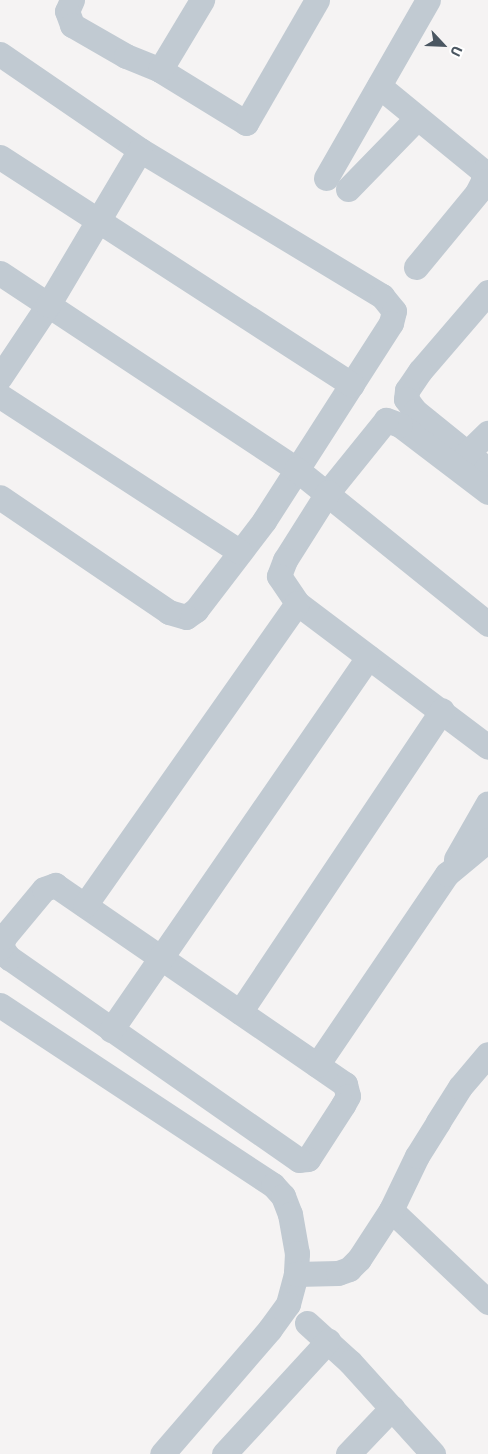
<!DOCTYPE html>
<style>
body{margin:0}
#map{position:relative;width:488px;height:1454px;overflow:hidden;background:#f5f3f3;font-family:"IBM Plex Sans",sans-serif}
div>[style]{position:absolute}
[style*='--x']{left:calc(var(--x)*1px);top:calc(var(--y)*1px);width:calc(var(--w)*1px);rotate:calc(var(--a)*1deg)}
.street>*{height:25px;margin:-12.5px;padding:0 12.5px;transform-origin:12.5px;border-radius:12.5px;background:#c1cad2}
span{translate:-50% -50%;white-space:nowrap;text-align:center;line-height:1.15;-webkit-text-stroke:4px #fff;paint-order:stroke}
.north{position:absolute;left:418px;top:20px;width:50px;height:50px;-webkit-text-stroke:4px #fff;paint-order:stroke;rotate:115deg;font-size:14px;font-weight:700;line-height:20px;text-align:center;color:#4a5661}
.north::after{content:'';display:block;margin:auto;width:18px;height:22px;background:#4a5661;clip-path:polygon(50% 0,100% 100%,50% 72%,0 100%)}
</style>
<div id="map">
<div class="street">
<div style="--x:72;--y:0;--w:12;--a:114"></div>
<div style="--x:67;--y:11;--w:15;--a:70"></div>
<div style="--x:72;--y:25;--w:62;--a:29.9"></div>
<div style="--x:126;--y:56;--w:37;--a:22"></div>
<div style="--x:160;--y:70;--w:101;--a:31.6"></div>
<div style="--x:246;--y:123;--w:142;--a:-60"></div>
<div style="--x:0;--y:54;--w:170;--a:34.4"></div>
<div style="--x:140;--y:150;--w:283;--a:31.1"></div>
<div style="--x:382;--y:296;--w:19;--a:51"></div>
<div style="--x:394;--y:311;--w:12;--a:104"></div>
<div style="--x:391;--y:323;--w:235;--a:122.7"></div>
<div style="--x:264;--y:521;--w:112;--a:127.4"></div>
<div style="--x:196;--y:610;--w:12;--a:145"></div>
<div style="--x:186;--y:617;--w:18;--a:-164"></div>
<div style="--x:169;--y:612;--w:204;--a:-145.8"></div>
<div style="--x:160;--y:70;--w:82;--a:-59"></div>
<div style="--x:379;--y:86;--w:134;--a:39.3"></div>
<div style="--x:483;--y:171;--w:10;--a:90"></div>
<div style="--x:483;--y:181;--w:13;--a:117"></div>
<div style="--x:477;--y:193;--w:96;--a:129.5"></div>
<div style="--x:0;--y:157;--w:419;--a:32.9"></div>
<div style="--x:326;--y:178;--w:205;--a:-60.2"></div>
<div style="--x:348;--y:189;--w:98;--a:-45.8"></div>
<div style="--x:0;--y:273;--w:355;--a:33.5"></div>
<div style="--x:296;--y:469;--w:247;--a:38.9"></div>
<div style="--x:488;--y:292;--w:104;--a:130.7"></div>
<div style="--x:420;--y:371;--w:23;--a:124"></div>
<div style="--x:407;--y:390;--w:9;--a:96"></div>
<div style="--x:406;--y:399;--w:15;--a:53"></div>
<div style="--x:415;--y:411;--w:94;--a:38.9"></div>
<div style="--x:0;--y:377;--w:87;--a:-56.3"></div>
<div style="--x:48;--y:305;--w:180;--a:-59.3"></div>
<div style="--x:0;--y:396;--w:286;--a:33"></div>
<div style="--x:467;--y:453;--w:29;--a:-44"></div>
<div style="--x:488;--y:492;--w:111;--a:-142.7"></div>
<div style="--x:400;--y:425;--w:15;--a:-160"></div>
<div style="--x:386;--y:420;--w:92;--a:128.9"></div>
<div style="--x:328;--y:492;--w:80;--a:122.3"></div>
<div style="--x:285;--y:560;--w:17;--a:111"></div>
<div style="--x:279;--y:576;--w:32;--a:56"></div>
<div style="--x:297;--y:603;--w:239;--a:37"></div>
<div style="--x:456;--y:859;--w:64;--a:-60.3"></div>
<div style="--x:55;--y:885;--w:352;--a:34.5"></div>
<div style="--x:345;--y:1084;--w:12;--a:76"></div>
<div style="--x:348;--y:1096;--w:10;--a:119"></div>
<div style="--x:343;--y:1105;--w:64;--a:122.9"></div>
<div style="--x:308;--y:1159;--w:9;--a:174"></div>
<div style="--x:299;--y:1160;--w:353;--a:-145.1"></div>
<div style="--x:9;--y:958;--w:14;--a:-126"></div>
<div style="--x:1;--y:947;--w:10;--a:-73"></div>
<div style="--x:4;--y:937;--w:62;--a:-50.2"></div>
<div style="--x:44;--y:889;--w:12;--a:-20"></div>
<div style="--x:85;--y:905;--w:369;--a:-54.9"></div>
<div style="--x:0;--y:1005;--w:327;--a:33.4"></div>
<div style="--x:273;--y:1185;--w:15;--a:48"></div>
<div style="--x:283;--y:1196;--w:19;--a:69"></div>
<div style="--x:290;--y:1214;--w:40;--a:80"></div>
<div style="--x:297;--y:1253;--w:21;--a:93"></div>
<div style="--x:296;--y:1274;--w:31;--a:105"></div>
<div style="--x:288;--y:1304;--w:31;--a:126"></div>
<div style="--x:270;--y:1329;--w:165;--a:130.8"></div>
<div style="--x:240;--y:1012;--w:363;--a:-56.2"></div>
<div style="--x:111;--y:1030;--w:453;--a:-55.4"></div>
<div style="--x:317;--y:1065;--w:231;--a:-55.8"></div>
<div style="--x:447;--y:874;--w:53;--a:-39.7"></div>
<div style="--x:391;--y:1210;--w:134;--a:43.5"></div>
<div style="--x:296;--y:1274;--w:42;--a:-1.4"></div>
<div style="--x:338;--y:1273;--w:12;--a:-20"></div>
<div style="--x:349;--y:1269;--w:14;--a:-45"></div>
<div style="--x:359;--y:1259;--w:59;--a:-56.9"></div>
<div style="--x:391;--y:1210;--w:60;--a:-64.3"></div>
<div style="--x:417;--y:1156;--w:40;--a:-58"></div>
<div style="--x:438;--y:1122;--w:41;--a:-57.8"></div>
<div style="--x:460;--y:1087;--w:43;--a:-49.7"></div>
<div style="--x:307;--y:1323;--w:58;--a:42.2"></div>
<div style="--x:350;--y:1362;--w:124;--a:47.9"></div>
<div style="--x:224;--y:1454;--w:154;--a:-47.4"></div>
<div style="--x:348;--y:1454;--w:64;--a:-46.3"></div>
</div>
<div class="north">U</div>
</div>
